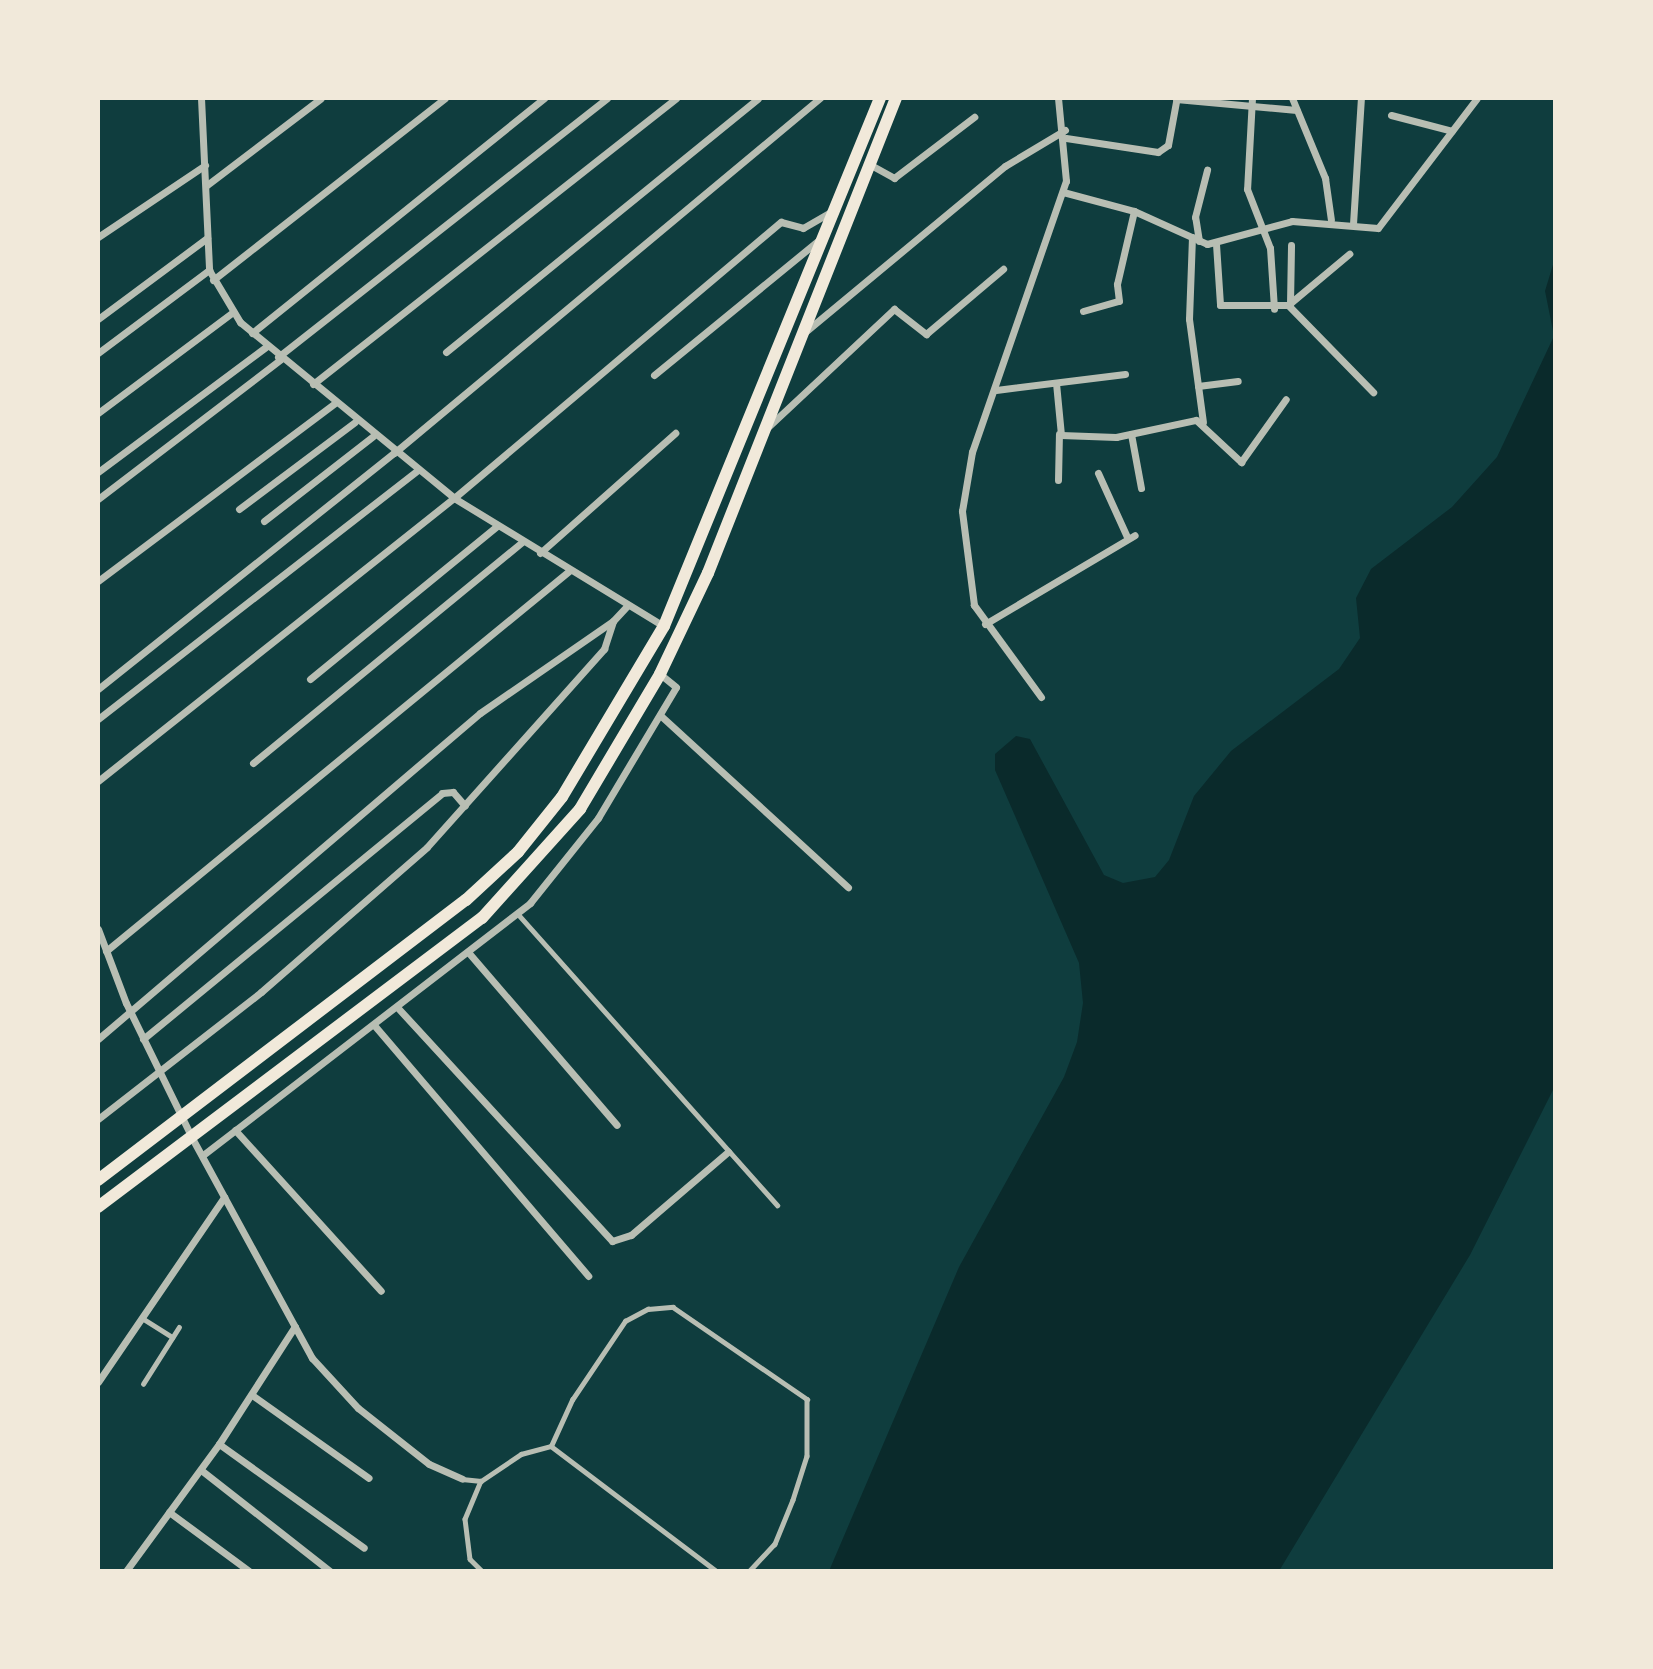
<!DOCTYPE html>
<style>
body{margin:0}
#map{position:relative;width:1653px;height:1669px;overflow:hidden;background:#0f3d3e;font-family:"Noto Sans",sans-serif}
div>[style]{position:absolute}
[style*='--x']{left:calc(var(--x)*1px);top:calc(var(--y)*1px);width:calc(var(--w)*1px);rotate:calc(var(--a)*1deg)}
.water>*{inset:0;background:#0a2a2b}
.service>*{height:4.5px;margin:-2.25px;padding:0 2.25px;transform-origin:2.25px;border-radius:2.25px;background:#b8beb3}
.minor>*{height:7px;margin:-3.5px;padding:0 3.5px;transform-origin:3.5px;border-radius:3.5px;background:#b8beb3}
.primary>*{height:12px;margin:-6px;padding:0 6px;transform-origin:6px;border-radius:6px;background:#f1e9da}
span{translate:-50% -50%;white-space:nowrap;text-align:center;line-height:1.15;-webkit-text-stroke:5px #f1e9da;paint-order:stroke}
.frame{position:absolute;inset:0;border:100px solid #f1e9da;pointer-events:none}
</style>
<div id="map">
<div class="water">
<div style="clip-path:polygon(1555px 258px,1555px 1086px,1470px 1255px,1279px 1571px,829px 1571px,959px 1267px,1064px 1077px,1077px 1042px,1083px 1003px,1079px 963px,995px 770px,995px 754px,1016px 736px,1030px 739px,1104px 875px,1123px 883px,1155px 877px,1169px 860px,1194px 796px,1231px 751px,1339px 669px,1360px 638px,1356px 598px,1371px 569px,1452px 507px,1497px 457px,1554px 336px,1545px 291px)"></div>
</div>
<div class="service">
<div style="--x:518;--y:914;--w:390;--a:48.3"></div>
<div style="--x:142;--y:1318;--w:36;--a:32"></div>
<div style="--x:143;--y:1384;--w:67;--a:-57.7"></div>
<div style="--x:551;--y:1446;--w:51;--a:-65.5"></div>
<div style="--x:572;--y:1400;--w:95;--a:-56.1"></div>
<div style="--x:625;--y:1321;--w:26;--a:-28"></div>
<div style="--x:648;--y:1309;--w:25;--a:-5"></div>
<div style="--x:673;--y:1307;--w:163;--a:34.5"></div>
<div style="--x:807;--y:1399;--w:57;--a:90"></div>
<div style="--x:807;--y:1456;--w:46;--a:107.7"></div>
<div style="--x:793;--y:1500;--w:48;--a:112.2"></div>
<div style="--x:775;--y:1544;--w:37;--a:133"></div>
<div style="--x:462;--y:1479;--w:19;--a:6"></div>
<div style="--x:481;--y:1481;--w:48;--a:-34"></div>
<div style="--x:521;--y:1454;--w:31;--a:-15"></div>
<div style="--x:551;--y:1446;--w:207;--a:37.1"></div>
<div style="--x:481;--y:1481;--w:41;--a:112.8"></div>
<div style="--x:465;--y:1519;--w:40;--a:82.9"></div>
<div style="--x:470;--y:1559;--w:17;--a:45"></div>
</div>
<div class="minor">
<div style="--x:201;--y:98;--w:172;--a:87.3"></div>
<div style="--x:209;--y:270;--w:61;--a:59.2"></div>
<div style="--x:240;--y:322;--w:277;--a:39.4"></div>
<div style="--x:454;--y:498;--w:246;--a:31.4"></div>
<div style="--x:1252;--y:98;--w:91;--a:93.1"></div>
<div style="--x:1247;--y:189;--w:63;--a:68.7"></div>
<div style="--x:1270;--y:248;--w:61;--a:86.2"></div>
<div style="--x:1292;--y:98;--w:87;--a:67.6"></div>
<div style="--x:1325;--y:178;--w:42;--a:81.9"></div>
<div style="--x:1176;--y:99;--w:121;--a:5.2"></div>
<div style="--x:1391;--y:115;--w:63;--a:14.7"></div>
<div style="--x:1066;--y:138;--w:93;--a:8.7"></div>
<div style="--x:1158;--y:152;--w:12;--a:-35"></div>
<div style="--x:1168;--y:145;--w:44;--a:-79.5"></div>
<div style="--x:869;--y:164;--w:29;--a:29"></div>
<div style="--x:894;--y:178;--w:101;--a:-37.3"></div>
<div style="--x:207;--y:185;--w:143;--a:-37.3"></div>
<div style="--x:1063;--y:192;--w:73;--a:15"></div>
<div style="--x:1134;--y:211;--w:80;--a:24.3"></div>
<div style="--x:1207;--y:244;--w:88;--a:-15.1"></div>
<div style="--x:1292;--y:221;--w:86;--a:4.7"></div>
<div style="--x:1378;--y:228;--w:163;--a:-52.7"></div>
<div style="--x:1353;--y:224;--w:126;--a:-86.4"></div>
<div style="--x:98;--y:237;--w:129;--a:-33.9"></div>
<div style="--x:1192;--y:237;--w:82;--a:92.1"></div>
<div style="--x:1189;--y:319;--w:104;--a:82.3"></div>
<div style="--x:1199;--y:241;--w:24;--a:-99"></div>
<div style="--x:1195;--y:217;--w:49;--a:-75.7"></div>
<div style="--x:1216;--y:244;--w:61;--a:86.2"></div>
<div style="--x:1220;--y:305;--w:68;--a:0"></div>
<div style="--x:1288;--y:305;--w:80;--a:-39.9"></div>
<div style="--x:213;--y:280;--w:295;--a:-38.1"></div>
<div style="--x:1290;--y:304;--w:59;--a:-89"></div>
<div style="--x:1288;--y:305;--w:122;--a:45.7"></div>
<div style="--x:1083;--y:311;--w:37;--a:-16"></div>
<div style="--x:1119;--y:301;--w:17;--a:-97"></div>
<div style="--x:1117;--y:284;--w:75;--a:-76.9"></div>
<div style="--x:98;--y:319;--w:136;--a:-36.6"></div>
<div style="--x:805;--y:332;--w:260;--a:-39.7"></div>
<div style="--x:1005;--y:166;--w:70;--a:-31"></div>
<div style="--x:252;--y:333;--w:375;--a:-38.8"></div>
<div style="--x:446;--y:352;--w:402;--a:-39.1"></div>
<div style="--x:98;--y:353;--w:139;--a:-36.8"></div>
<div style="--x:278;--y:357;--w:419;--a:-38.2"></div>
<div style="--x:654;--y:375;--w:212;--a:-39.3"></div>
<div style="--x:1056;--y:383;--w:52;--a:84.5"></div>
<div style="--x:1061;--y:435;--w:55;--a:2.1"></div>
<div style="--x:1116;--y:437;--w:82;--a:-12"></div>
<div style="--x:1196;--y:420;--w:62;--a:43"></div>
<div style="--x:1241;--y:462;--w:77;--a:-54.5"></div>
<div style="--x:313;--y:384;--w:462;--a:-38.2"></div>
<div style="--x:1198;--y:386;--w:40;--a:-7.1"></div>
<div style="--x:996;--y:390;--w:130;--a:-7.1"></div>
<div style="--x:98;--y:413;--w:169;--a:-36.8"></div>
<div style="--x:768;--y:427;--w:173;--a:-43.1"></div>
<div style="--x:894;--y:309;--w:41;--a:38"></div>
<div style="--x:926;--y:334;--w:101;--a:-40.2"></div>
<div style="--x:1131;--y:434;--w:55;--a:79.5"></div>
<div style="--x:98;--y:472;--w:209;--a:-36.7"></div>
<div style="--x:1098;--y:473;--w:72;--a:65.6"></div>
<div style="--x:1058;--y:480;--w:46;--a:-88.8"></div>
<div style="--x:98;--y:499;--w:230;--a:-37.4"></div>
<div style="--x:239;--y:509;--w:145;--a:-36.9"></div>
<div style="--x:264;--y:521;--w:138;--a:-37.9"></div>
<div style="--x:540;--y:553;--w:181;--a:-41.6"></div>
<div style="--x:98;--y:581;--w:296;--a:-36.9"></div>
<div style="--x:985;--y:624;--w:174;--a:-30.7"></div>
<div style="--x:310;--y:679;--w:242;--a:-39.3"></div>
<div style="--x:98;--y:689;--w:379;--a:-38.6"></div>
<div style="--x:394;--y:453;--w:555;--a:-39.81"></div>
<div style="--x:1041;--y:697;--w:114;--a:-126.1"></div>
<div style="--x:974;--y:605;--w:95;--a:-97.3"></div>
<div style="--x:962;--y:511;--w:60;--a:-80.4"></div>
<div style="--x:972;--y:452;--w:287;--a:-70.9"></div>
<div style="--x:1066;--y:181;--w:83;--a:-95.5"></div>
<div style="--x:660;--y:715;--w:255;--a:42.5"></div>
<div style="--x:98;--y:719;--w:405;--a:-37.9"></div>
<div style="--x:253;--y:763;--w:348;--a:-39.4"></div>
<div style="--x:98;--y:781;--w:455;--a:-38.5"></div>
<div style="--x:454;--y:498;--w:428;--a:-40.2"></div>
<div style="--x:781;--y:222;--w:23;--a:15"></div>
<div style="--x:803;--y:228;--w:34;--a:-30"></div>
<div style="--x:98;--y:929;--w:79;--a:69.3"></div>
<div style="--x:126;--y:1003;--w:150;--a:63.9"></div>
<div style="--x:192;--y:1138;--w:251;--a:61.4"></div>
<div style="--x:312;--y:1358;--w:68;--a:47.4"></div>
<div style="--x:358;--y:1408;--w:90;--a:38.3"></div>
<div style="--x:429;--y:1464;--w:36;--a:24"></div>
<div style="--x:106;--y:951;--w:599;--a:-39.38"></div>
<div style="--x:468;--y:952;--w:228;--a:49.3"></div>
<div style="--x:397;--y:1007;--w:318;--a:47.4"></div>
<div style="--x:612;--y:1241;--w:20;--a:-18"></div>
<div style="--x:631;--y:1235;--w:128;--a:-40.6"></div>
<div style="--x:374;--y:1025;--w:330;--a:49.5"></div>
<div style="--x:98;--y:1039;--w:502;--a:-40.48"></div>
<div style="--x:480;--y:713;--w:162;--a:-34.7"></div>
<div style="--x:143;--y:1039;--w:387;--a:-39.4"></div>
<div style="--x:442;--y:793;--w:11;--a:-5"></div>
<div style="--x:453;--y:792;--w:18;--a:49"></div>
<div style="--x:98;--y:1119;--w:207;--a:-37.9"></div>
<div style="--x:261;--y:992;--w:220;--a:-41.1"></div>
<div style="--x:427;--y:847;--w:266;--a:-48.2"></div>
<div style="--x:604;--y:649;--w:29;--a:-72"></div>
<div style="--x:613;--y:621;--w:21;--a:-47"></div>
<div style="--x:235;--y:1130;--w:217;--a:47.8"></div>
<div style="--x:203;--y:1155;--w:413;--a:-37.6"></div>
<div style="--x:530;--y:903;--w:109;--a:-51.3"></div>
<div style="--x:598;--y:818;--w:152;--a:-59.2"></div>
<div style="--x:676;--y:687;--w:21;--a:-141"></div>
<div style="--x:98;--y:1382;--w:224;--a:-55.7"></div>
<div style="--x:252;--y:1395;--w:143;--a:35.4"></div>
<div style="--x:219;--y:1444;--w:178;--a:35.6"></div>
<div style="--x:201;--y:1470;--w:164;--a:38.1"></div>
<div style="--x:169;--y:1512;--w:99;--a:36.4"></div>
<div style="--x:126;--y:1571;--w:157;--a:-53.8"></div>
<div style="--x:219;--y:1444;--w:140;--a:-57.2"></div>
</div>
<div class="primary">
<div style="--x:98;--y:1180;--w:462;--a:-37.3"></div>
<div style="--x:466;--y:900;--w:71;--a:-42.7"></div>
<div style="--x:518;--y:852;--w:70;--a:-51.3"></div>
<div style="--x:562;--y:797;--w:199;--a:-59.2"></div>
<div style="--x:664;--y:626;--w:570;--a:-67.75"></div>
<div style="--x:98;--y:1207;--w:481;--a:-37"></div>
<div style="--x:482;--y:918;--w:147;--a:-48"></div>
<div style="--x:580;--y:809;--w:157;--a:-59.3"></div>
<div style="--x:660;--y:674;--w:112;--a:-64.6"></div>
<div style="--x:708;--y:573;--w:511;--a:-68.41"></div>
</div>
<div class="frame"></div>
</div>
